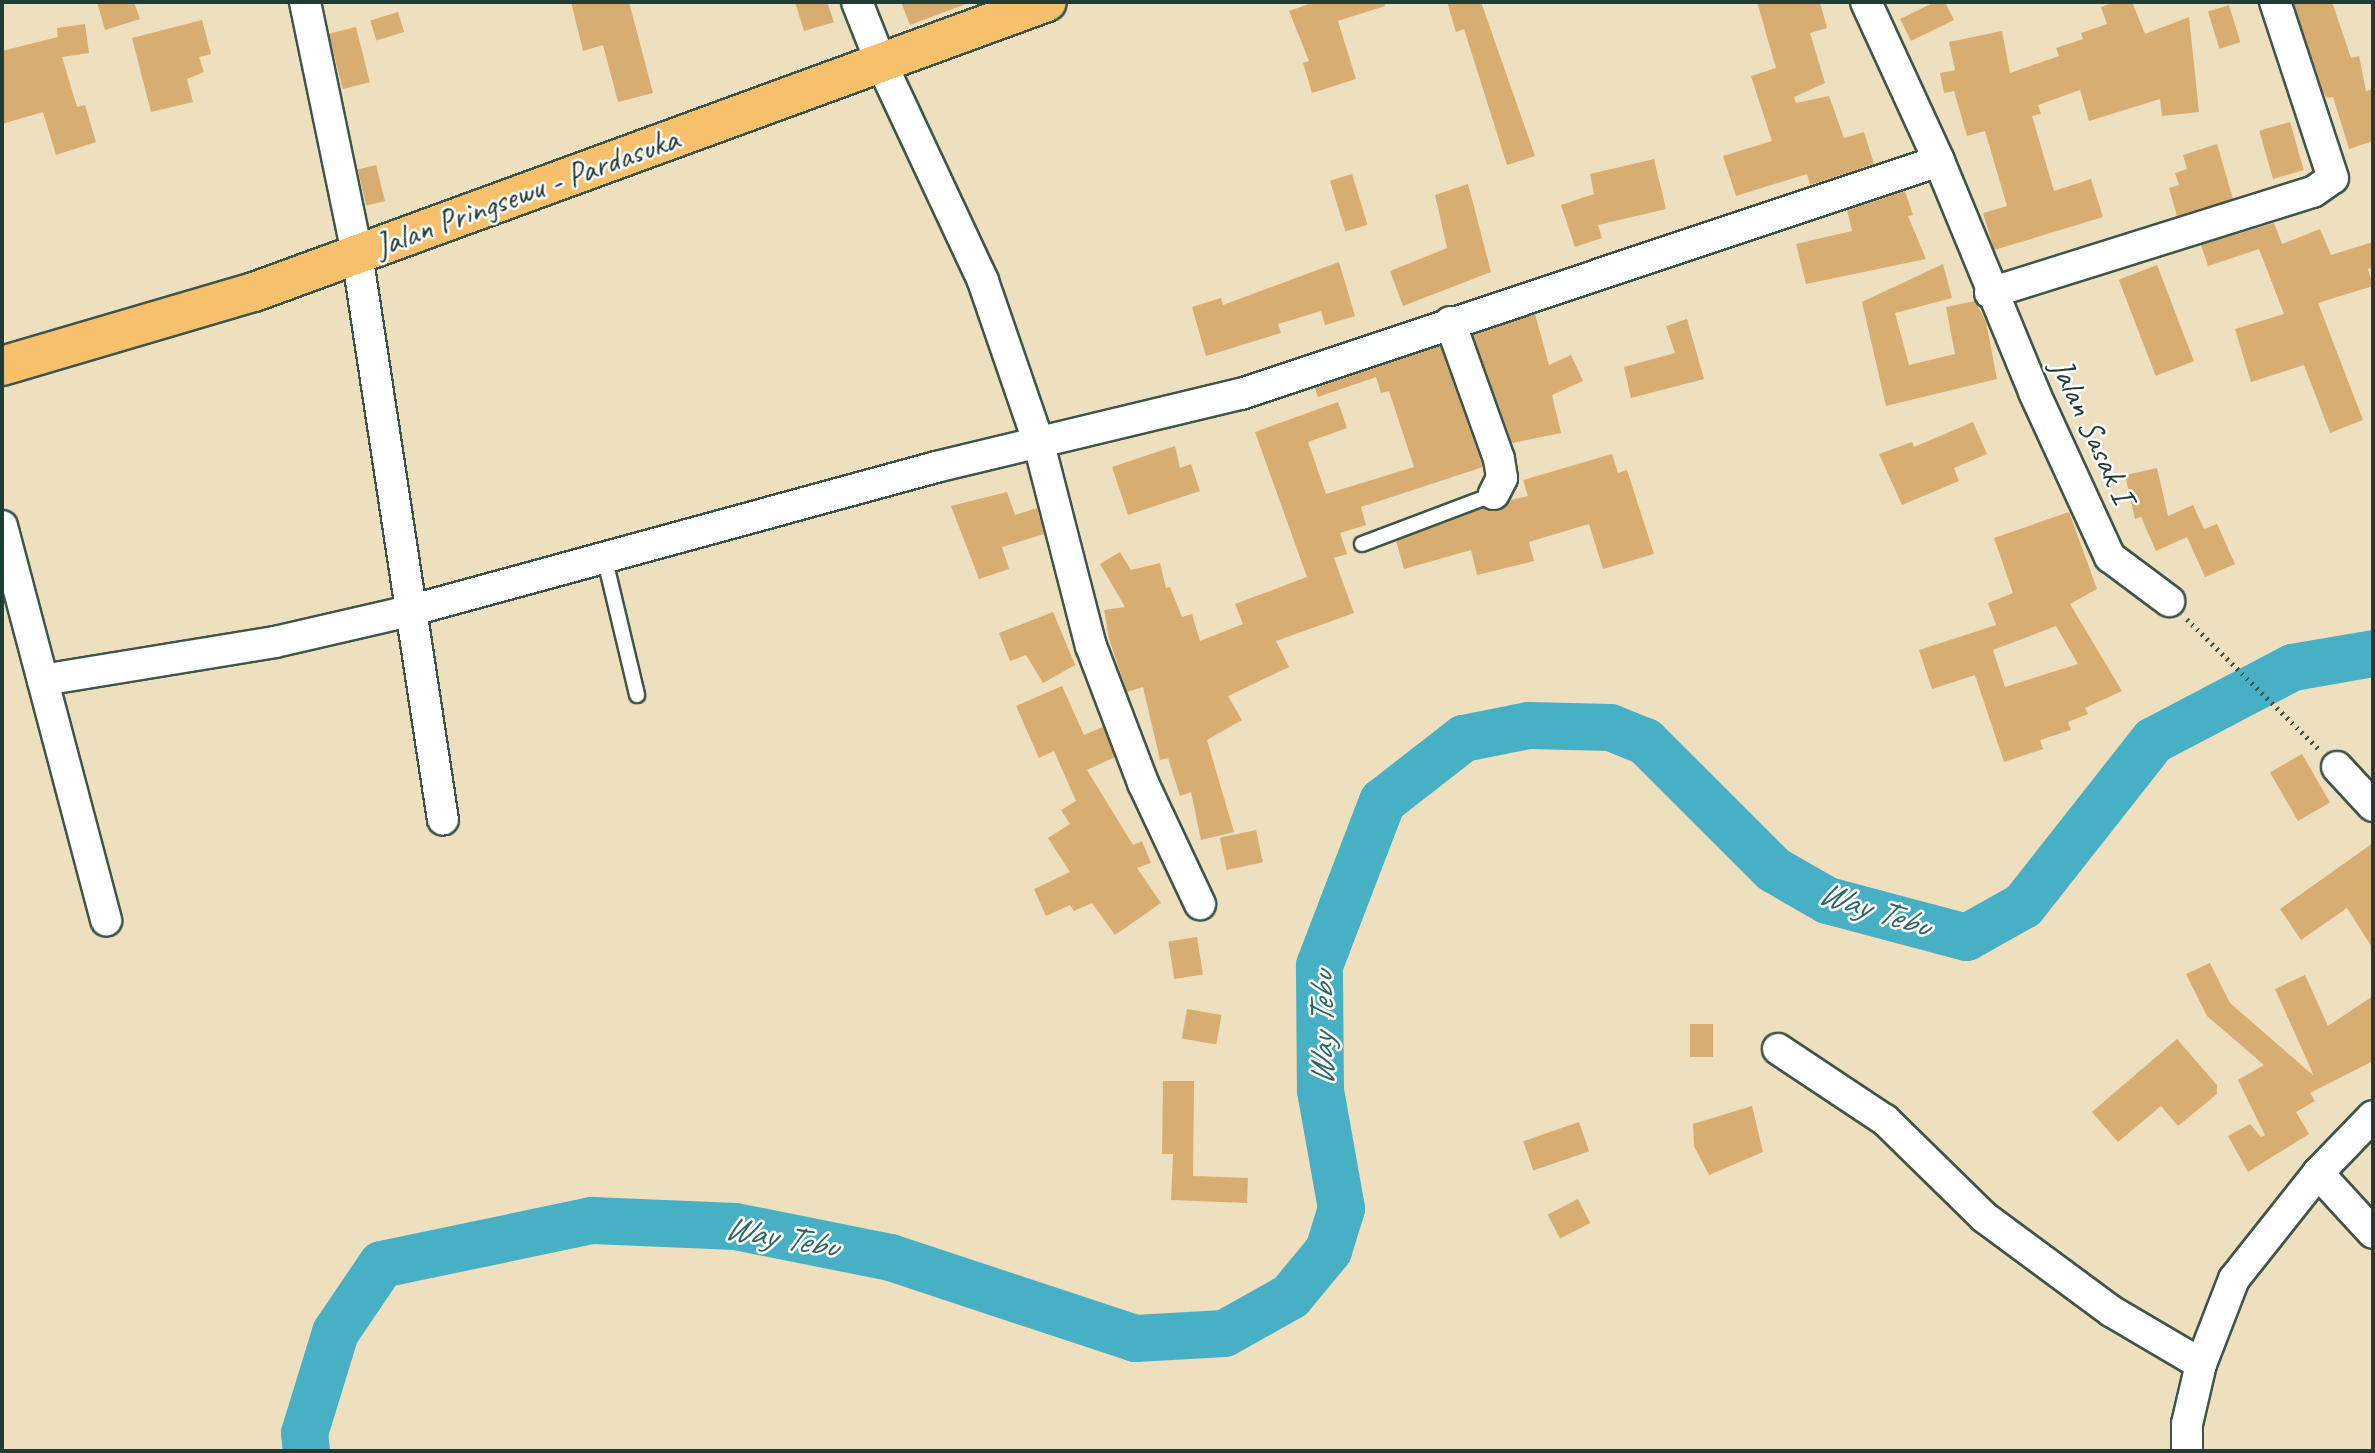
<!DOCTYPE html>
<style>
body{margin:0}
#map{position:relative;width:2375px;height:1453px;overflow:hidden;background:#eedfbe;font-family:Caveat,sans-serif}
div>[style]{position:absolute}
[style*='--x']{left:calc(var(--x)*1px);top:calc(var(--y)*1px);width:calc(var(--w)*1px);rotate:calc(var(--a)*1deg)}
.river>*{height:47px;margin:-23.5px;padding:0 23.5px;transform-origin:23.5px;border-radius:23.5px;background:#47b0c5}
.building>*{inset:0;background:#d8ad72;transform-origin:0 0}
.path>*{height:4.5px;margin-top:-2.25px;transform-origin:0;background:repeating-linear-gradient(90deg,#3e5549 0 2px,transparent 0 7px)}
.roads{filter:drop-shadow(2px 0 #3e5549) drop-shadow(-2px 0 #3e5549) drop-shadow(0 2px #3e5549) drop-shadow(0 -2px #3e5549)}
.lane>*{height:14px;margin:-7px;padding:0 7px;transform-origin:7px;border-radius:7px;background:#fff}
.street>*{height:30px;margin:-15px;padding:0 15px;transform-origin:15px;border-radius:15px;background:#fff}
.primary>*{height:38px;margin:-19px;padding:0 19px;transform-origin:19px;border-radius:19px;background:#f7c06c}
span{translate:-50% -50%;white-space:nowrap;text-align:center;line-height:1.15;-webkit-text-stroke:5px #fff;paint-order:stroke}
.street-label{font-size:33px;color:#1f3d34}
.water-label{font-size:35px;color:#2d6567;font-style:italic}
.frame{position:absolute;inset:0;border:4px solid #1f3d34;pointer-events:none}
</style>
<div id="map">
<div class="river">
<div style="--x:306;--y:1451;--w:18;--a:-96"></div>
<div style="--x:304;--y:1433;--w:106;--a:-72.9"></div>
<div style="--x:335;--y:1332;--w:82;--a:-55.9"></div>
<div style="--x:381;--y:1264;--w:216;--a:-11.8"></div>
<div style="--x:592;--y:1220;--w:143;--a:2.4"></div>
<div style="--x:735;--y:1226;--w:158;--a:11.3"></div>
<div style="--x:890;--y:1257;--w:258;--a:18.3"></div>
<div style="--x:1135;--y:1338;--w:89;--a:-3.2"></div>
<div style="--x:1224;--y:1333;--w:76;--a:-29.3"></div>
<div style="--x:1290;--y:1296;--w:60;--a:-50.4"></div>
<div style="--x:1328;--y:1250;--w:44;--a:-72.8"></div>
<div style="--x:1341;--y:1208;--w:120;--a:-100.1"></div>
<div style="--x:1320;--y:1090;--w:125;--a:-90.5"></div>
<div style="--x:1319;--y:965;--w:176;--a:-69"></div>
<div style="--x:1382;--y:801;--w:103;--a:-37.9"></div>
<div style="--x:1463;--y:738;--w:66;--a:-11.3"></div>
<div style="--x:1528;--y:725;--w:82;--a:1.4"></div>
<div style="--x:1610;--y:727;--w:38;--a:22"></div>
<div style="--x:1645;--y:741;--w:181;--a:45"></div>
<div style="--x:1773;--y:869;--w:62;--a:29.9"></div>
<div style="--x:1827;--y:900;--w:144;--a:14.9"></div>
<div style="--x:1966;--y:937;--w:65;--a:-29.3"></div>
<div style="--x:2023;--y:905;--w:210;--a:-51.8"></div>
<div style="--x:2153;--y:740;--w:157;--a:-27.7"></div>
<div style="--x:2292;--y:667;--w:82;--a:-9.8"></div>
</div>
<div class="building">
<div style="clip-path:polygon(97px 2px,134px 2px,140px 19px,105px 30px)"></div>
<div style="clip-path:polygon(571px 2px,629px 2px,653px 93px,618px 102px,603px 45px,583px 51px)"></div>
<div style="clip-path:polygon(795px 2px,827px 2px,834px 22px,804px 31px)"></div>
<div style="clip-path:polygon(901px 2px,966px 2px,966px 4px,910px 25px)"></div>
<div style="clip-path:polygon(1315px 2px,1384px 2px,1385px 6px,1338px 21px,1356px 79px,1312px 93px,1303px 63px,1309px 61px,1289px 11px)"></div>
<div style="clip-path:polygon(1447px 2px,1481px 2px,1535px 156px,1507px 165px,1464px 29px,1456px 32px)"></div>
<div style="clip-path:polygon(1757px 2px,1820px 2px,1827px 28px,1810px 33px,1825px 83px,1794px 97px,1796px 103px,1829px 96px,1844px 138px,1864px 132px,1874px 164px,1810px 185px,1807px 174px,1736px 196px,1723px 156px,1772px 141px,1751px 76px,1776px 68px)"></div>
<div style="clip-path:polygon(1935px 2px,1945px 2px,1954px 20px,1911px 41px,1900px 19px)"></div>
<div style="clip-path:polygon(2115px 2px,2132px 2px,2145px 34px,2189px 17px,2199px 112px,2162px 116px,2160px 99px,2089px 121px,2080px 90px,2038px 105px,2041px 114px,2032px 116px,2054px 191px,2091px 179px,2103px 217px,1994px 250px,1983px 213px,2007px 206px,1985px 131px,1967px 136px,1954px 91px,1944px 93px,1940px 73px,1955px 70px,1949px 42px,2002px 31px,2010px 73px,2059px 56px,2056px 48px,2083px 39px,2081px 33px,2107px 24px,2101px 7px)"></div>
<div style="clip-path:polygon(2293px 2px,2332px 2px,2351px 58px,2359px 56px,2366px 91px,2373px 89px,2373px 141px,2349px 149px,2333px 97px,2327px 98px,2323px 92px)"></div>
<div style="left:2229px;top:5px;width:39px;height:22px;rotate:73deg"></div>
<div style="left:398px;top:12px;width:21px;height:29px;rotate:73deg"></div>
<div style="clip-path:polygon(202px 20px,211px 54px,199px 57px,204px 72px,187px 79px,193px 102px,151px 112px,132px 38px)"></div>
<div style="clip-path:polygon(85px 24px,89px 53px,62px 57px,77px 107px,85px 105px,96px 142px,56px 155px,43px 112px,2px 124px,2px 51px,58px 37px,57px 28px)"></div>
<div style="left:356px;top:27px;width:57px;height:28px;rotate:76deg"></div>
<div style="left:2290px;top:122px;width:50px;height:32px;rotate:74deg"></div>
<div style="clip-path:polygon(2217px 144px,2233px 199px,2177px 216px,2169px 188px,2179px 185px,2175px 173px,2187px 169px,2183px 155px)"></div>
<div style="clip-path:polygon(1654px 159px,1666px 209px,1598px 225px,1602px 238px,1575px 247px,1561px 205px,1594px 194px,1590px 174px)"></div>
<div style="left:376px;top:165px;width:37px;height:19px;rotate:76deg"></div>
<div style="left:1352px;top:174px;width:53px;height:23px;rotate:73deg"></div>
<div style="clip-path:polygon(1468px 184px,1491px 272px,1403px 306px,1390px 271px,1447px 248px,1435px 195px)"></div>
<div style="clip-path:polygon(1905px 191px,1913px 215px,1908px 216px,1926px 259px,1806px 284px,1796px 244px,1852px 231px,1847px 210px)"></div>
<div style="clip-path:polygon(2274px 223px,2282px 244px,2320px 229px,2331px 255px,2373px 242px,2373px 267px,2368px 269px,2373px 286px,2318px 303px,2363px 420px,2330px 433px,2304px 365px,2251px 382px,2235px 329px,2284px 314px,2259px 249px,2208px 266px,2201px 245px)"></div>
<div style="clip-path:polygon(1339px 262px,1355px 316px,1325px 325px,1321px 311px,1278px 324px,1281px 333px,1206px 356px,1192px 307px,1221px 298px,1223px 305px)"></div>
<div style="clip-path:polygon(1943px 264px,1952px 298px,1895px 313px,1909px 365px,1955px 354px,1946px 307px,1975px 301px,1986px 322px,1997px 379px,1886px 406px,1862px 302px)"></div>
<div style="left:2157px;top:265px;width:103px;height:41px;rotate:69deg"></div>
<div style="clip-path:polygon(1535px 314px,1549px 365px,1571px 355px,1583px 381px,1552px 395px,1561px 433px,1512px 443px,1473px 335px)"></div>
<div style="clip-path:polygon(1687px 319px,1704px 379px,1631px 398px,1624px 367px,1675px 353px,1666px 326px)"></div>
<div style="clip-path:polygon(1440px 346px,1483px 467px,1361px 507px,1366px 525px,1340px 533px,1347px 554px,1334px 558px,1354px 613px,1276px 641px,1289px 667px,1228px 696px,1242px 720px,1207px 740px,1234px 832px,1201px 840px,1191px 792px,1180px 796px,1168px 758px,1160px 760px,1143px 687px,1127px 692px,1109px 639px,1104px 610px,1125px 607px,1100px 564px,1120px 552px,1131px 570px,1160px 563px,1166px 588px,1170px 587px,1182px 617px,1192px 614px,1200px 641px,1243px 624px,1235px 604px,1307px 577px,1255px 432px,1338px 402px,1347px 428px,1308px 442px,1326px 494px,1414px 467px,1389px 391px,1381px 393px,1376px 377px,1318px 397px,1315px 388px)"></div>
<div style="clip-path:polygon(1973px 422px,1987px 454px,1954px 468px,1959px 481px,1902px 505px,1879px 454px,1912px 442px,1914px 447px)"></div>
<div style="clip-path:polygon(1175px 446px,1180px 468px,1191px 464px,1200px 491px,1128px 515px,1112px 467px)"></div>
<div style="clip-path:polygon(1612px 454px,1618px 473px,1627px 470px,1654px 554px,1603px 569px,1589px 524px,1529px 542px,1534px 561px,1477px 575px,1471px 550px,1404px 569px,1396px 541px,1484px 508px,1503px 509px,1511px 500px,1528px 496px,1523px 480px)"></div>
<div style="clip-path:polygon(2157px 468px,2168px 516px,2193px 505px,2204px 529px,2217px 524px,2235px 564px,2205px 577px,2187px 537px,2156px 551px,2141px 517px,2135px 519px,2125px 475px)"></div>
<div style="clip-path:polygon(1007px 492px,1015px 515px,1037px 508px,1044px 534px,1002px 547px,1009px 569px,979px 579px,951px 506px)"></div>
<div style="clip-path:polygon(evenodd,2069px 512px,2097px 589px,2070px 604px,2122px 691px,2085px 708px,2088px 714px,2068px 722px,2071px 730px,2040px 740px,2043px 749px,2004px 762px,1975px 675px,1932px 689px,1919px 650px,1996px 625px,1988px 603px,2013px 593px,1994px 538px,2069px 512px,2056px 626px,2078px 664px,2005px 687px,1993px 650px,2056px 626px)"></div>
<div style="clip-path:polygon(1053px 612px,1075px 665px,1043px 683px,1026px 655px,1010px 661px,999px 633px)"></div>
<div style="clip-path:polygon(1062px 686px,1084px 735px,1103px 727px,1115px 757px,1087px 770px,1133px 845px,1142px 841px,1151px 863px,1137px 868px,1161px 903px,1115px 935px,1092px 903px,1074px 911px,1070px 905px,1046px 916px,1034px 889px,1070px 872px,1048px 838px,1070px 824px,1061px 810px,1076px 801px,1054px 751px,1039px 758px,1016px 706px)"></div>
<div style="left:2302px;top:754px;width:56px;height:37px;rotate:60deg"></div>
<div style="left:1256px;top:830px;width:33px;height:37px;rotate:78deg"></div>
<div style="clip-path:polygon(2373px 843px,2373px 949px,2347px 908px,2301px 940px,2280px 909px)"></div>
<div style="left:1197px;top:937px;width:38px;height:29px;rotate:81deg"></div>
<div style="clip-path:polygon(2210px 963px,2230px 1003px,2314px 1076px,2275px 989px,2305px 975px,2328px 1026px,2373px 996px,2373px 1061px,2310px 1093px,2315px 1101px,2296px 1112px,2309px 1134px,2248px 1172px,2228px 1136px,2250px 1124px,2261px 1137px,2265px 1135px,2238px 1080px,2264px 1065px,2207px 1016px,2186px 974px)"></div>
<div style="left:1187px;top:1009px;width:35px;height:30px;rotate:10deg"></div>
<div style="left:1690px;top:1024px;width:23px;height:33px"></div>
<div style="clip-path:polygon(2177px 1039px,2217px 1085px,2217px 1094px,2178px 1126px,2161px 1106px,2118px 1142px,2092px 1112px)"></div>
<div style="clip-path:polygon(1163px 1081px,1194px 1081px,1193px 1176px,1248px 1178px,1247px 1203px,1171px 1200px,1173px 1154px,1162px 1154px)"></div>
<div style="clip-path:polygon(1752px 1106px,1763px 1152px,1709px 1175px,1694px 1146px,1693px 1124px)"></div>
<div style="left:1579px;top:1122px;width:31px;height:59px;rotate:71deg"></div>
<div style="left:1578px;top:1199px;width:27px;height:34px;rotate:63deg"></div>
</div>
<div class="path">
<div style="--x:2187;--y:619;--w:184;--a:44.6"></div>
</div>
<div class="roads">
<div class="lane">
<div style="--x:1362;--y:544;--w:141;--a:-20.7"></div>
<div style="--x:604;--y:556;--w:143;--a:76.6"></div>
</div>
<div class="street">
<div style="--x:305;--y:2;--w:257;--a:78.3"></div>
<div style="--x:357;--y:254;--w:572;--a:81.36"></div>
<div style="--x:857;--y:2;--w:68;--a:68.4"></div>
<div style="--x:882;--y:65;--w:238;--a:64.9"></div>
<div style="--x:983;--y:281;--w:172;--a:71"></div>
<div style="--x:1039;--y:444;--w:209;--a:75.6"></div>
<div style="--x:1091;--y:646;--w:147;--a:69.2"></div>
<div style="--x:1143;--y:783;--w:134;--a:64.8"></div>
<div style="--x:1866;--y:2;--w:175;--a:65.3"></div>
<div style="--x:1939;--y:161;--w:250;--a:67.6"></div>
<div style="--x:2034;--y:392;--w:182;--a:65.3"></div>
<div style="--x:2110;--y:557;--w:74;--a:36.7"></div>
<div style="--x:1990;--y:293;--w:338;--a:-17.4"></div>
<div style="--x:2313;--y:192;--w:24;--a:-35"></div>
<div style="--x:2333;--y:178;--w:185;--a:-108.2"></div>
<div style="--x:1450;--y:322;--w:145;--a:70.3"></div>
<div style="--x:1499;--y:459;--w:19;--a:81"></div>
<div style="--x:1502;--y:478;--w:18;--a:117"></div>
<div style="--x:2;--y:526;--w:408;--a:75.2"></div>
<div style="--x:43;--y:680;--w:235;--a:-9.3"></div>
<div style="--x:275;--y:642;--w:138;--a:-13"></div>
<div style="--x:409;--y:611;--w:546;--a:-15.28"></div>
<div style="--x:936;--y:467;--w:314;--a:-13.5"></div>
<div style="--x:1241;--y:394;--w:736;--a:-18.46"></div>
<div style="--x:2337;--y:767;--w:53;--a:47.3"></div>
<div style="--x:1778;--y:1049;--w:128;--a:33.6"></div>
<div style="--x:1885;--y:1120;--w:139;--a:44.4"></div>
<div style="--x:1984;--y:1217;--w:158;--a:36.5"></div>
<div style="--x:2111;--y:1311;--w:104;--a:30.5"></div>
<div style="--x:2318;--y:1173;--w:81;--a:47.5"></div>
<div style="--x:2187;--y:1451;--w:27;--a:-90"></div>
<div style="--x:2187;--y:1424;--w:62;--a:-76.9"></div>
<div style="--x:2201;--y:1364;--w:91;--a:-68.8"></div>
<div style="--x:2234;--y:1279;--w:135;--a:-51.6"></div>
<div style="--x:2318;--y:1173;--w:79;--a:-46"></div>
</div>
<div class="primary">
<div style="--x:2;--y:366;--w:263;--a:-16.4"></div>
<div style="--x:254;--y:292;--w:844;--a:-20.09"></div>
</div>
</div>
<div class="street-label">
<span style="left:527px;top:193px;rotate:-20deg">Jalan Pringsewu - Pardasuka</span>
<span style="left:2092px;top:431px;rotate:65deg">Jalan Sasak I</span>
</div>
<div class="water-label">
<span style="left:1874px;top:909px;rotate:18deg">Way Tebu</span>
<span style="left:1322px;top:1029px;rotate:-90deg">Way Tebu</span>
<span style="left:781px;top:1237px;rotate:10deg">Way Tebu</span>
</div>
<div class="frame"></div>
</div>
